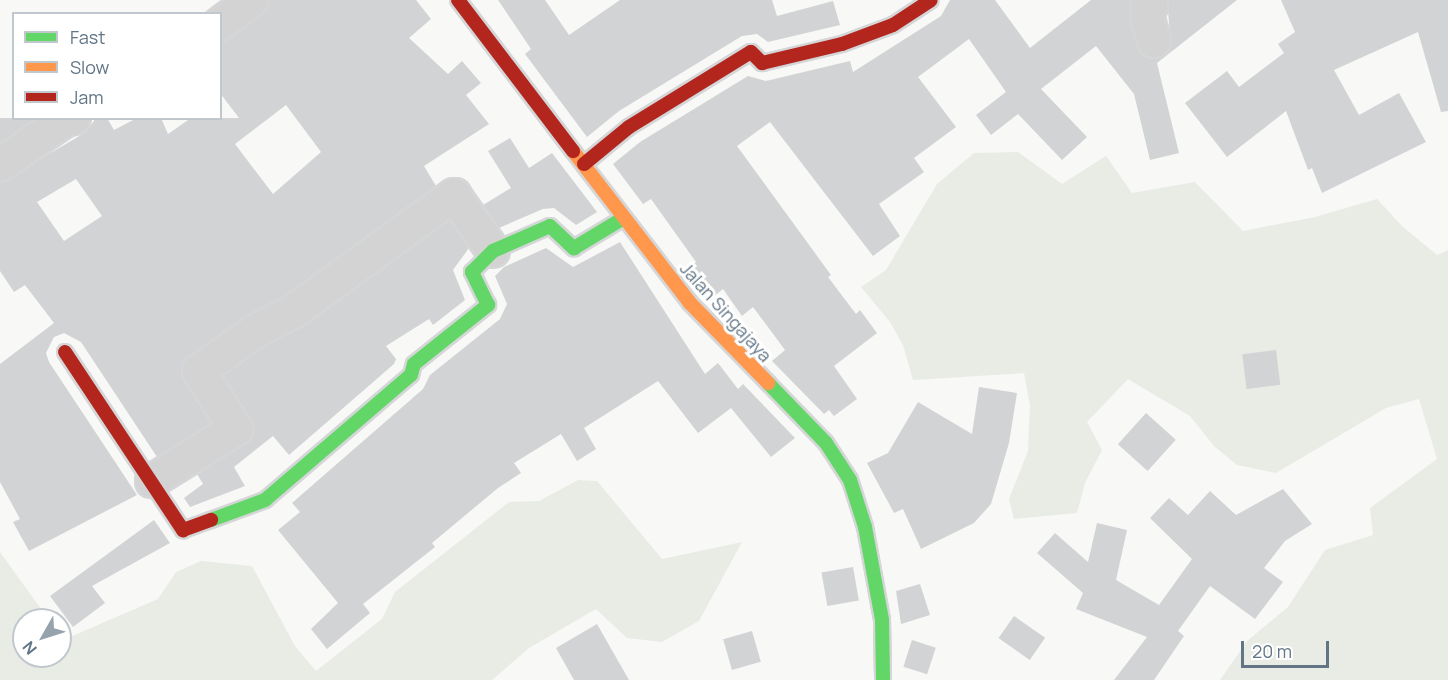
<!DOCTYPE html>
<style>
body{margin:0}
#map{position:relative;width:1448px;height:680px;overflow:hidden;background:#f8f8f7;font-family:Manrope,sans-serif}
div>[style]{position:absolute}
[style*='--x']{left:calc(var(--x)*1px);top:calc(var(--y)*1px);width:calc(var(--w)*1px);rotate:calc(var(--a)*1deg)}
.green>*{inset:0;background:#e8ece5}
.building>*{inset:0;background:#d2d3d4;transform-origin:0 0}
.roads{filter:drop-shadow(2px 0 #d5d6d7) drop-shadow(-2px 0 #d5d6d7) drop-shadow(0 2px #d5d6d7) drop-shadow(0 -2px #d5d6d7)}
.street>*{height:32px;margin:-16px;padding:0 16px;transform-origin:16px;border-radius:16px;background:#d3d3d4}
.fast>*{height:14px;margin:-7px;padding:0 7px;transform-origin:7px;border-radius:7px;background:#63d668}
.slow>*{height:14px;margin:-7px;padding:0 7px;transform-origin:7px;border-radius:7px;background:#ff974d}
.jam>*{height:14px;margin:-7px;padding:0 7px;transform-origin:7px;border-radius:7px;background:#b3261e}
span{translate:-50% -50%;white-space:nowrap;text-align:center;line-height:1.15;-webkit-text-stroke:6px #fff;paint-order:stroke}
.street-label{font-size:18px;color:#617585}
.legend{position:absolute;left:12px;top:12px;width:210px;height:108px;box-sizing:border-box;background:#fff;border:2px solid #c0c8ce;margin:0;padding:8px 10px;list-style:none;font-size:18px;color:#617585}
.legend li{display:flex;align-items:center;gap:12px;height:30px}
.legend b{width:30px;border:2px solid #c0c8ce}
.north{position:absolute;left:12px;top:608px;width:60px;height:60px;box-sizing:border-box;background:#fff;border:2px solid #c0c8ce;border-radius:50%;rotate:231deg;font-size:16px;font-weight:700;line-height:24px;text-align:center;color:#617585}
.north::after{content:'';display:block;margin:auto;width:21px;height:27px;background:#96a3ad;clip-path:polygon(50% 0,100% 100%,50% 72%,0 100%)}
.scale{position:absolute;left:1241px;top:641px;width:88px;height:27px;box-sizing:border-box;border:3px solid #617585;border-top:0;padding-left:8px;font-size:18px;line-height:21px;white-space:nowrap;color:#617585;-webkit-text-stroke:4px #fff;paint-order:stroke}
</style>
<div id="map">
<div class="green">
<div style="clip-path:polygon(1018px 152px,1062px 184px,1106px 156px,1132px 193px,1195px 182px,1243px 231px,1315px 217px,1377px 199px,1402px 226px,1437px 255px,1448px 250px,1448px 680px,1220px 680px,1247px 641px,1288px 607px,1325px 550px,1373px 535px,1370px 508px,1437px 459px,1419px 399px,1386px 408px,1276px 473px,1237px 465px,1214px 446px,1190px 416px,1128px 379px,1087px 422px,1102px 450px,1085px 483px,1077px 513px,1014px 519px,1009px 499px,1028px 451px,1030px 405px,1024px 373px,913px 380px,903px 345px,890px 322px,861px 287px,886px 270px,937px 184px,974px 153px)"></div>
<div style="clip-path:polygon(578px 480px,597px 481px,662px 559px,742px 542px,699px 621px,662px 642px,627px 638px,596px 609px,529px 648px,492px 680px,0 680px,0 552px,49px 620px,24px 620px,24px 656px,60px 656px,60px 636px,63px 640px,158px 599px,176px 572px,201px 561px,252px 566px,295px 646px,316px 671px,382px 619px,395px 592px,509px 502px,539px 501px)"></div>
</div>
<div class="building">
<div style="clip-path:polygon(evenodd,270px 0,416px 0,431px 19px,409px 38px,448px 74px,462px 61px,481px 83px,466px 95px,489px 124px,424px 166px,436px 186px,285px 296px,247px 315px,188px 357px,181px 372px,184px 380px,211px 423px,157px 457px,81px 342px,64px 333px,54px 337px,46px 353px,49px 362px,137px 495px,29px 551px,13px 522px,20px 519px,0 482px,0 364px,54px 323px,25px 285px,14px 292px,0 271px,0 183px,86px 132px,96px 118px,107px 118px,114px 130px,137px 118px,161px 118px,168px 134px,191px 118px,239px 118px,220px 93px,220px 42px,263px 14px,270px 0,286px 105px,321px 152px,273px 194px,235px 144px,286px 105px,270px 0,76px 179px,102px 216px,64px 241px,37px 202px,76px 179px)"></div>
<div style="clip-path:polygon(498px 0,545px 0,569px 35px,620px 0,772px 0,777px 16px,833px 1px,840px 25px,768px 42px,757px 34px,742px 36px,619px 111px,587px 137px,525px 54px,531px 49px)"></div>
<div style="clip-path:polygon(950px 0,995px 0,1030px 48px,1091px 0,1129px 0,1137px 46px,1150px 59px,1159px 58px,1171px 46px,1167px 0,1237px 0,1157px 63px,1179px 153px,1150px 160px,1134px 94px,1096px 46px,1041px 89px,1087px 137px,1062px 160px,1018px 114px,991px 135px,976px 115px,1006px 92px,969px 39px,918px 77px,956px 127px,914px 158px,924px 172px,879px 204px,900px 236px,873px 256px,770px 122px,737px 146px,831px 275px,828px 277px,856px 314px,860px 310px,877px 333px,834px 366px,857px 399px,834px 416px,829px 410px,824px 414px,772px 361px,785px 350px,753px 307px,742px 316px,723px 289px,713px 297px,690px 267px,696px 262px,651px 199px,643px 204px,613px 164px,640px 142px,748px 76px,766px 81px,850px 61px,853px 72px,941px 16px)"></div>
<div style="clip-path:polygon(1281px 0,1448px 0,1448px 111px,1441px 112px,1418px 32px,1334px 70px,1359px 115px,1399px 93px,1426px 142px,1322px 193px,1312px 168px,1308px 170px,1286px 111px,1227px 157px,1185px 103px,1227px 71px,1239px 87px,1284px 53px,1278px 44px,1295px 32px)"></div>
<div style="clip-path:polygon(0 118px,36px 118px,0 143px)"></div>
<div style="clip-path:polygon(510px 138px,529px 168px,552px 153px,597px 212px,576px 225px,554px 208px,543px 209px,499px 228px,483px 205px,511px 188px,488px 151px)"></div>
<div style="clip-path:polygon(450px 220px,469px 248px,453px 270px,465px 300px,433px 325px,429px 319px,386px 346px,396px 359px,394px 364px,289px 455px,273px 436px,234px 467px,245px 486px,190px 507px,184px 498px,203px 484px,197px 474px,252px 437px,251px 420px,223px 376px,266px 345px,305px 326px)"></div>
<div style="clip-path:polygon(620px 242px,705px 374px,718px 363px,738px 389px,743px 384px,795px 438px,771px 457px,731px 408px,698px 433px,658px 381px,584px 428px,596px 449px,577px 461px,561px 434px,514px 463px,521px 473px,498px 488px,432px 543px,435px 547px,363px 604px,370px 613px,327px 649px,311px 629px,338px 603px,278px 530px,300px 512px,292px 503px,423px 389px,430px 375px,500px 319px,507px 304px,495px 276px,504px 267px,546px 248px,573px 267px)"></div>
<div style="left:1276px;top:350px;width:35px;height:34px;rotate:83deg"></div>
<div style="clip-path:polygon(979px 387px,1017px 393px,1009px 443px,991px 504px,974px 523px,921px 549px,903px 509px,894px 513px,867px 463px,888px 453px,918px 402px,972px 434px)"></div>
<div style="left:1146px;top:413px;width:40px;height:42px;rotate:42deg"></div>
<div style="clip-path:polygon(1283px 489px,1312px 524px,1285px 541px,1264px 568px,1283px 582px,1255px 619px,1210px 586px,1178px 631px,1184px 636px,1154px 680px,1114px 680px,1147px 637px,1076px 609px,1083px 593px,1037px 553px,1055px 533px,1088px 562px,1097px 523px,1127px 530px,1116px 580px,1159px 605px,1192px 559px,1150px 518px,1169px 498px,1188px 515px,1210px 491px,1236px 515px)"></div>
<div style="clip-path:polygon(154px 520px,170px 543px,92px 586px,105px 603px,73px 627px,50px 596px)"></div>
<div style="left:853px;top:567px;width:34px;height:32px;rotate:80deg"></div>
<div style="clip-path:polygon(920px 584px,930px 615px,901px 624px,896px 591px)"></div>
<div style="left:1014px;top:616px;width:38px;height:27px;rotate:35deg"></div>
<div style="clip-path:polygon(597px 624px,629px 680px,574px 680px,556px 648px)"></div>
<div style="left:752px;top:631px;width:32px;height:30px;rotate:74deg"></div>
<div style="left:912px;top:640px;width:25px;height:28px;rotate:18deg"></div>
</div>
<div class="roads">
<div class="street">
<div style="--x:1147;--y:0;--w:7;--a:56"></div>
<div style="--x:1151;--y:6;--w:11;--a:112"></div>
<div style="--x:1147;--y:16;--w:26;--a:74"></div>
<div style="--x:220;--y:24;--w:40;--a:-37"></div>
<div style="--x:0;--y:165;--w:79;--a:-34.7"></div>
<div style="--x:65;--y:120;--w:9;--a:-13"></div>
<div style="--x:152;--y:481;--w:99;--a:-31.8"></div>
<div style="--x:236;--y:429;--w:69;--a:-122.5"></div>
<div style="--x:199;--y:371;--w:71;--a:-35.3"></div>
<div style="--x:257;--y:330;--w:42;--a:-27.2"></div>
<div style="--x:294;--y:311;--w:198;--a:-35.9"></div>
<div style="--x:454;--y:195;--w:68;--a:55.1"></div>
</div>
<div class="fast">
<div style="--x:768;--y:383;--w:83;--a:46"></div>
<div style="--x:826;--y:443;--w:44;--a:57"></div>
<div style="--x:850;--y:480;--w:49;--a:72.3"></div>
<div style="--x:865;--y:527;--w:95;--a:79.6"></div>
<div style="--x:882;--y:620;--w:60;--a:89"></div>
<div style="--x:211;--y:520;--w:58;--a:-20.3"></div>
<div style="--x:265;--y:500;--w:192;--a:-40.6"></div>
<div style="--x:411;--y:375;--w:11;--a:-75"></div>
<div style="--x:414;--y:364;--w:95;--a:-38.6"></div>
<div style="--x:488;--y:305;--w:37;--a:-116"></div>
<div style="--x:472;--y:272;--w:30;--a:-45"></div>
<div style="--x:493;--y:251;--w:62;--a:-23.7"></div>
<div style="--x:550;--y:226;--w:33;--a:43"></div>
<div style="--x:574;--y:248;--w:56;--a:-31.1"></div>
</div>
<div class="slow">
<div style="--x:573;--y:151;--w:192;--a:52.4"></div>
<div style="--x:690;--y:303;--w:112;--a:45.7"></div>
</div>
<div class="jam">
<div style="--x:458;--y:0;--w:190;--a:52.7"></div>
<div style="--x:584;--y:164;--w:58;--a:-39.4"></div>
<div style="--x:629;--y:127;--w:143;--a:-31.6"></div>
<div style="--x:751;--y:52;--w:16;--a:45"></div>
<div style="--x:762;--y:63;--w:82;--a:-13.4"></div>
<div style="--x:842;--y:44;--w:54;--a:-20.4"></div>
<div style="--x:893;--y:25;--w:45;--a:-33.3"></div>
<div style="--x:65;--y:352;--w:214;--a:56.5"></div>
<div style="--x:183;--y:530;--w:30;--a:-20"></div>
</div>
</div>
<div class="street-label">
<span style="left:726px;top:312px;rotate:48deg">Jalan Singajaya</span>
</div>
<ul class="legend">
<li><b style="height:8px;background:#63d668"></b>Fast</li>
<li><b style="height:8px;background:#ff974d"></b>Slow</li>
<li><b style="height:8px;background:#b3261e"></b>Jam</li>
</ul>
<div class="north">N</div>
<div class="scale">20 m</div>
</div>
